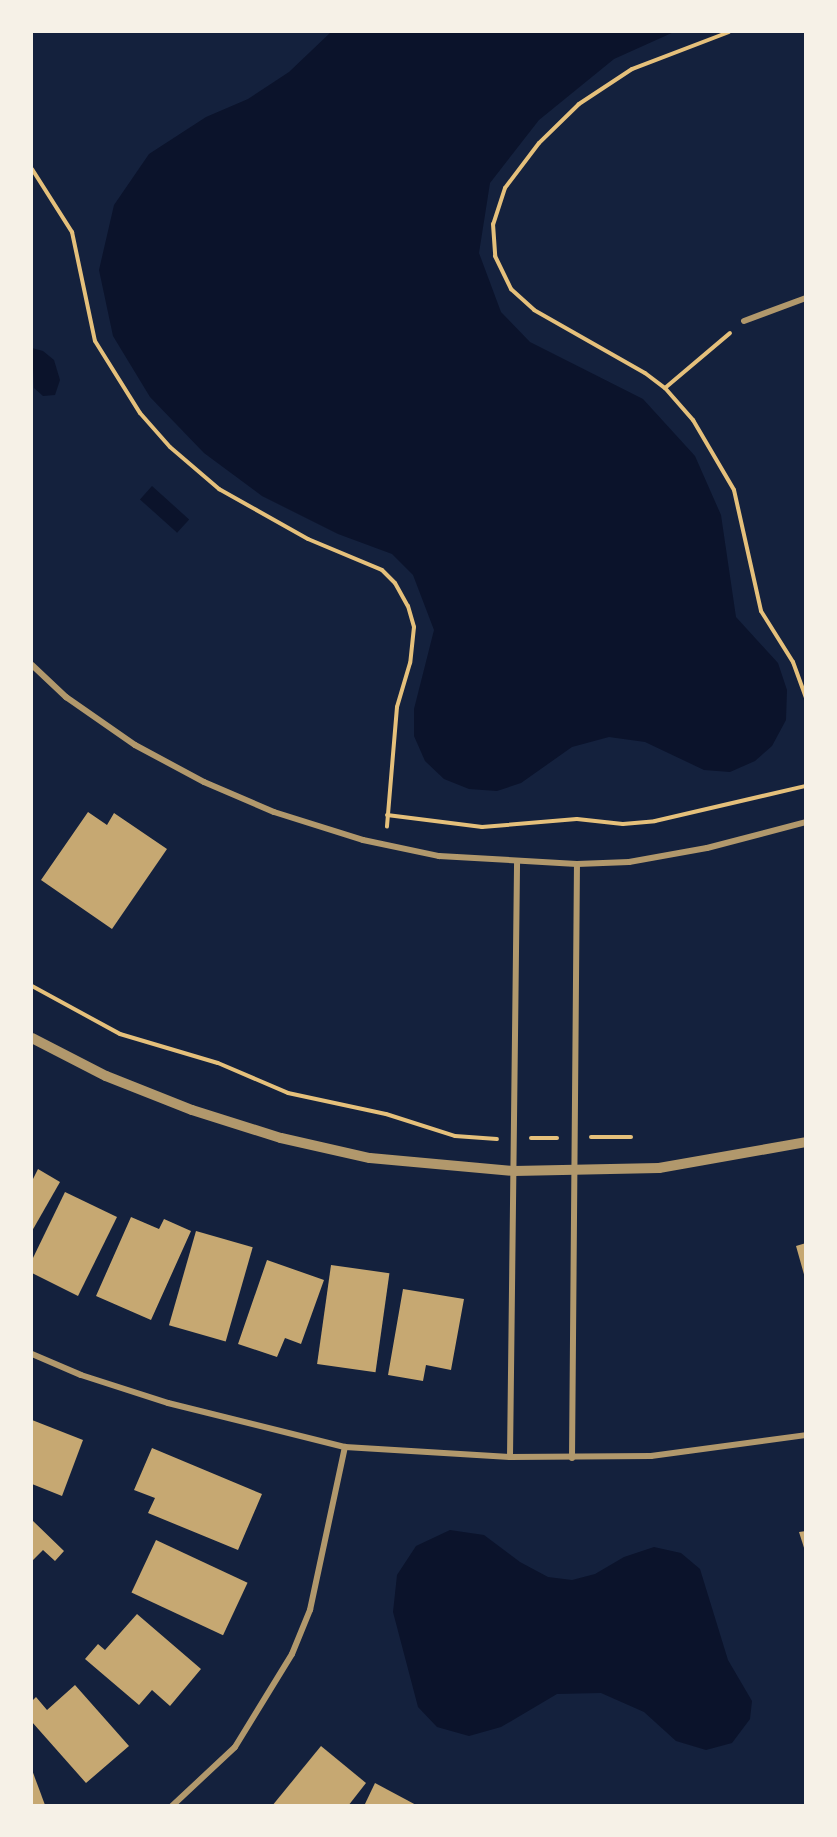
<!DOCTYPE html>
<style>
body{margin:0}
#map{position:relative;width:837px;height:1837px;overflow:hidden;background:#14213d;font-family:Ubuntu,sans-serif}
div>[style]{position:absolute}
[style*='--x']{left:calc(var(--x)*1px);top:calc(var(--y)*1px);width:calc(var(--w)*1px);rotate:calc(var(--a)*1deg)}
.water>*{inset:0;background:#0b132b;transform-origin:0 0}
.building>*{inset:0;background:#c6a872;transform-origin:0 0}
.path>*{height:4px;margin:-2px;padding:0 2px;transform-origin:2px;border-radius:2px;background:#e5c07b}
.minor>*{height:6px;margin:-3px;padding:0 3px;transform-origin:3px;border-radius:3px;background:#b1986c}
.tertiary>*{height:10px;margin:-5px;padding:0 5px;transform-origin:5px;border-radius:5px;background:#b1986c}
span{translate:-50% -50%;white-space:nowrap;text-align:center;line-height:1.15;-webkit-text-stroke:4.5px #f6f1e7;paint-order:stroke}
.frame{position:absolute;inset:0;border:33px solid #f6f1e7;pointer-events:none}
</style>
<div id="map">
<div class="water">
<div style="clip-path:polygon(331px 32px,674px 32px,614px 59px,539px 120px,490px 183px,479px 253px,501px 312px,530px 342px,643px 399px,695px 456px,721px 515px,736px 617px,778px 663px,787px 690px,786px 720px,772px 746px,755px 761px,730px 772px,704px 770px,645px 742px,609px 737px,572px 747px,521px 783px,497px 791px,469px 789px,444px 779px,425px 761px,414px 736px,414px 709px,434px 630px,413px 575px,392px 554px,338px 534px,262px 496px,204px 453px,150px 397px,113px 336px,99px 270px,114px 205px,149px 154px,206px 117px,248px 99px,289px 72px)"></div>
<div style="clip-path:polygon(32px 348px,43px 351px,54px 360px,60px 380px,55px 395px,43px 396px,34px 388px)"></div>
<div style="left:152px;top:486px;width:50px;height:18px;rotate:42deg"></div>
<div style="clip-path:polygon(450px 1530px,484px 1535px,520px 1562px,548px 1577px,572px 1580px,595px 1574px,624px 1557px,654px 1547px,681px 1553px,700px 1569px,728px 1660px,752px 1701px,750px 1719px,732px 1743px,706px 1750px,676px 1741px,644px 1712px,601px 1693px,557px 1694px,501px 1727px,469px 1736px,437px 1727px,418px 1707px,393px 1612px,397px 1575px,416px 1546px)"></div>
</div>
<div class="building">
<div style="clip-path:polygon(88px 812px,107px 825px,114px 813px,167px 849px,112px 929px,41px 880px)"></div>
<div style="clip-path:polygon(38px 1169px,60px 1182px,32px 1231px,32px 1181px)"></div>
<div style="clip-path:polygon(65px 1192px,117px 1217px,78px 1296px,32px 1273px,32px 1260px)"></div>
<div style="clip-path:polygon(131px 1217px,159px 1229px,164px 1219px,191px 1231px,151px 1320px,96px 1296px)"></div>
<div style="left:196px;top:1231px;width:59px;height:98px;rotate:16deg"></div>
<div style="clip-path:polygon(806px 1243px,806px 1278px,805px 1278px,796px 1246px)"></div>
<div style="clip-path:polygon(267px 1260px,324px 1280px,301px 1344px,285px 1338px,277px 1357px,238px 1344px)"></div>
<div style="left:331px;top:1265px;width:59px;height:100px;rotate:8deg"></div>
<div style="clip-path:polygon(403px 1289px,464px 1299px,451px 1370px,426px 1365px,423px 1381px,388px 1375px)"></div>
<div style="clip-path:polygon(32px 1420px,83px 1440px,62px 1496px,32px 1484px)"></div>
<div style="clip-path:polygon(152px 1448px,262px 1494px,238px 1550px,148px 1513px,155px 1498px,134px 1490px)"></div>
<div style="clip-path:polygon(32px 1520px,64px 1551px,55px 1561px,43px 1550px,32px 1561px)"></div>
<div style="clip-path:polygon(806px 1531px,806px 1551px,805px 1551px,799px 1532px)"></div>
<div style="left:156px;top:1540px;width:101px;height:58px;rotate:25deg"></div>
<div style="clip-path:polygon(137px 1614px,201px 1669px,170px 1706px,152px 1690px,139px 1705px,85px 1659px,98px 1644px,105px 1650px)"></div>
<div style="clip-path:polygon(75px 1685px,129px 1746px,86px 1783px,32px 1722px,32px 1701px,36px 1697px,47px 1710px)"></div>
<div style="clip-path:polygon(321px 1746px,366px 1783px,348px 1806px,272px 1806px)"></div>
<div style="clip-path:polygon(32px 1770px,45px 1805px,43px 1806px,32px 1806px)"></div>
<div style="clip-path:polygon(375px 1783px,418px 1806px,364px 1806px)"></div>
</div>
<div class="path">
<div style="--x:729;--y:32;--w:104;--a:159.1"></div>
<div style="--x:632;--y:69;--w:64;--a:146.6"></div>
<div style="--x:579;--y:104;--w:56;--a:135.7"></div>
<div style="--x:539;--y:143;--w:56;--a:127.1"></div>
<div style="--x:505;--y:188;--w:38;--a:108"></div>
<div style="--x:493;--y:224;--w:32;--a:86"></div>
<div style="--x:495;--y:256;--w:37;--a:64"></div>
<div style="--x:511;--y:289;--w:31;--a:42"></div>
<div style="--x:534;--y:310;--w:128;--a:29.6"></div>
<div style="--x:645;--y:373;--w:25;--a:37"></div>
<div style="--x:665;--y:388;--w:43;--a:48.8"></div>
<div style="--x:693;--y:420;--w:81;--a:59.6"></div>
<div style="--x:734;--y:490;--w:124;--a:77.4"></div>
<div style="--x:761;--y:611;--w:60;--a:57.9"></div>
<div style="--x:793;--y:662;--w:38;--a:70"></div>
<div style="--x:32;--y:169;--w:75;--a:57.6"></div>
<div style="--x:72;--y:232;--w:111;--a:78.1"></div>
<div style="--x:95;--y:341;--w:85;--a:58"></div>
<div style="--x:140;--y:413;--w:45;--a:48.6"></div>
<div style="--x:170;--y:447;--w:65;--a:40.6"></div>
<div style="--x:219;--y:489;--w:102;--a:29.3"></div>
<div style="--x:308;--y:539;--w:80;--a:22.7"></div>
<div style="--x:382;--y:570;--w:18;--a:45"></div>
<div style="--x:395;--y:583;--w:26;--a:61"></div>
<div style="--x:408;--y:606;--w:22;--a:74"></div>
<div style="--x:414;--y:627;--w:36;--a:96"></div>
<div style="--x:410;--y:663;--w:46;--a:106.5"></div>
<div style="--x:397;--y:707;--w:120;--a:94.8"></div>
<div style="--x:665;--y:388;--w:85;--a:-40.2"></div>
<div style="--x:387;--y:815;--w:96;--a:7.2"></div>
<div style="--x:482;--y:827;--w:95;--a:-4.8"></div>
<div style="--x:577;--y:819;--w:46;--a:6.2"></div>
<div style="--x:623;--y:824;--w:32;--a:-5"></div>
<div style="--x:655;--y:821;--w:155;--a:-13.1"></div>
<div style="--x:32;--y:986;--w:100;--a:28.6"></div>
<div style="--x:120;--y:1034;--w:102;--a:16.5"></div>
<div style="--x:218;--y:1063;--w:76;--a:23.2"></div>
<div style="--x:288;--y:1093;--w:100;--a:12.1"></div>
<div style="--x:386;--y:1114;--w:72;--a:17.7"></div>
<div style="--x:455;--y:1136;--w:42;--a:4.1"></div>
<div style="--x:591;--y:1137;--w:40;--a:0"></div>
<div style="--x:531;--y:1138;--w:26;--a:0"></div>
</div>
<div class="minor">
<div style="--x:744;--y:321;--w:66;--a:-20.4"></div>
<div style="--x:32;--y:665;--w:47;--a:43.3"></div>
<div style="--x:66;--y:697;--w:84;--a:34.8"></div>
<div style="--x:135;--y:745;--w:78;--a:28.2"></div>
<div style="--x:204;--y:782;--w:76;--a:23.2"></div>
<div style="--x:274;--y:812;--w:93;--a:17.5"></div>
<div style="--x:363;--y:840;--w:78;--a:11.9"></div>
<div style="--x:439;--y:856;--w:138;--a:3.3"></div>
<div style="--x:577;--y:864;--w:52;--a:-2.2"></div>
<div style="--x:629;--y:862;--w:79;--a:-10.2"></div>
<div style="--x:707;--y:848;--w:102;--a:-14.7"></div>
<div style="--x:32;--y:1354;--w:53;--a:23.2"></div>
<div style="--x:81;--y:1375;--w:91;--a:17.8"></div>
<div style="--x:168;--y:1403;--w:182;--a:14"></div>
<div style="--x:345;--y:1447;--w:165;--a:3.5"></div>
<div style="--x:510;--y:1457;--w:141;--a:-0.4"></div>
<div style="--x:651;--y:1456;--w:156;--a:-7.7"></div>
<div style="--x:510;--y:1457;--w:594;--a:-89.32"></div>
<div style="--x:572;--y:1458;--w:594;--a:-89.52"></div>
<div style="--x:172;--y:1806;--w:86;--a:-43.1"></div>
<div style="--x:235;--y:1747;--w:109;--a:-58.5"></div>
<div style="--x:292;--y:1654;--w:48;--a:-67.8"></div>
<div style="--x:310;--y:1610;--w:167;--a:-77.9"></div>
</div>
<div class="tertiary">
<div style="--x:32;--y:1038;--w:83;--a:27.2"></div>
<div style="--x:106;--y:1076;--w:92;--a:21.6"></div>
<div style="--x:192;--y:1110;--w:93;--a:17.5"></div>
<div style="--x:281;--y:1138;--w:91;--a:12.7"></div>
<div style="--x:370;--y:1158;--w:145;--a:5.2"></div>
<div style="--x:514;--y:1171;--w:145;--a:-1.2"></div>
<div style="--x:659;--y:1168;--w:149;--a:-10"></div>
</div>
<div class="frame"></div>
</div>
